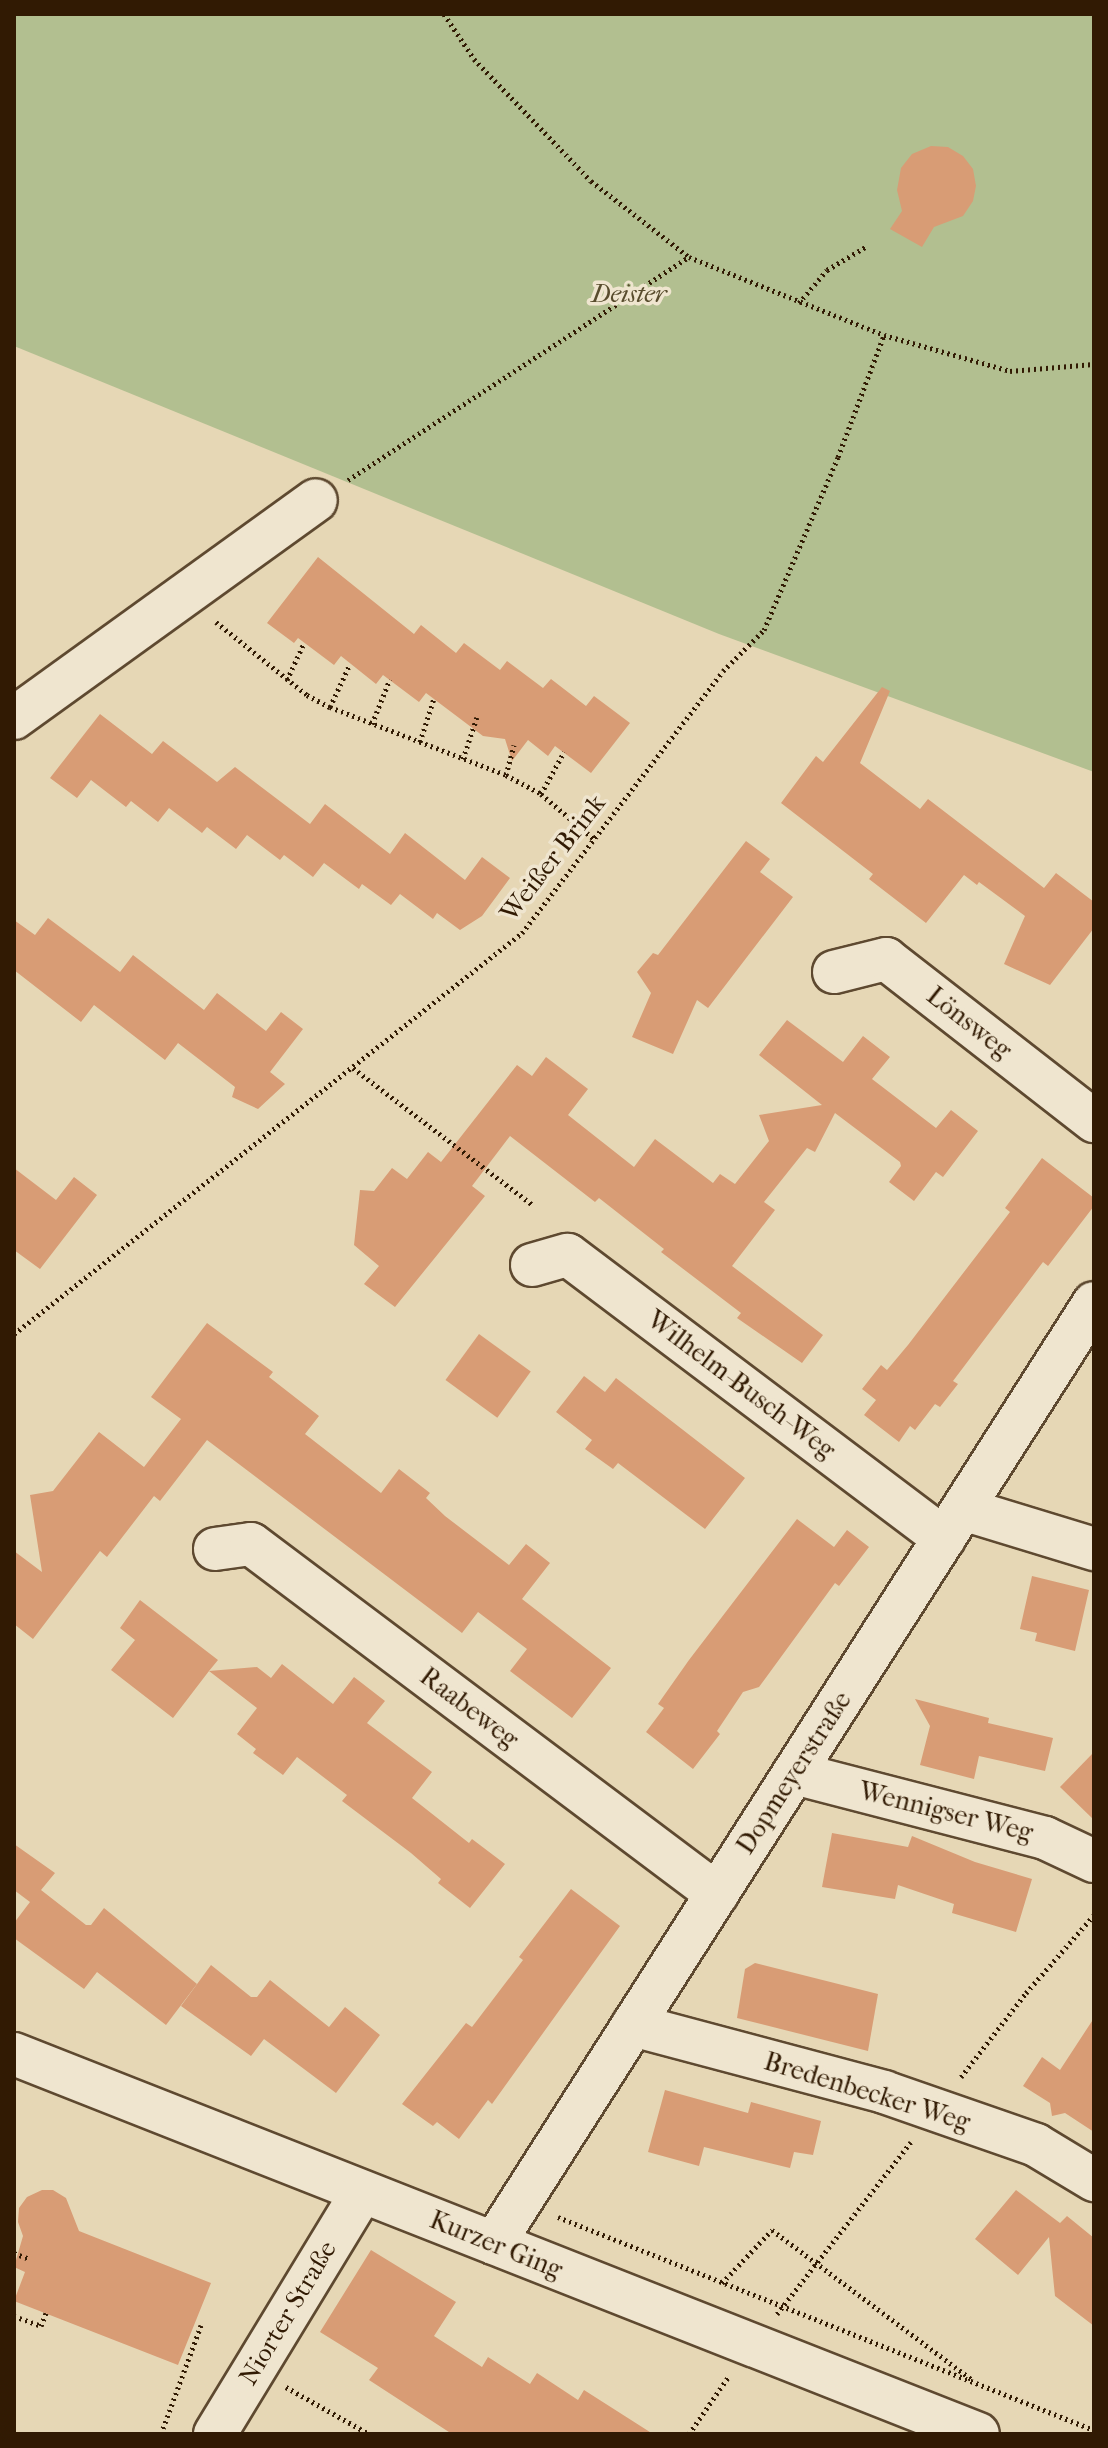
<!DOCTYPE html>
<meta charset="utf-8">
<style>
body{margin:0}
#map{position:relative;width:1108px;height:2448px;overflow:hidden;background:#e6d7b5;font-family:"IM FELL French Canon",serif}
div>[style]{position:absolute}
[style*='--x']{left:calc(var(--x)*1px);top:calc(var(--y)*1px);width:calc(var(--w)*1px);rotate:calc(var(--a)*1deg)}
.green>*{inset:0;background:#b2bf90}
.building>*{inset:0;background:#d89c75;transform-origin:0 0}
.path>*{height:5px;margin-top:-2.5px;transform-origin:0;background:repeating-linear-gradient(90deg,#311a03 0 2px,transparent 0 6px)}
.roads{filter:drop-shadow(2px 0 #5e4930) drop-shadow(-2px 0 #5e4930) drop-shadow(0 2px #5e4930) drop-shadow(0 -2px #5e4930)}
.minor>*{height:42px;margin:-21px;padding:0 21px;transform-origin:21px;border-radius:21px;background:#efe5cf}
span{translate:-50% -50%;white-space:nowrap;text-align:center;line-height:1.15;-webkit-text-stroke:7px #efe5cf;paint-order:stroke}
.park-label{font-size:26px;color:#584c2d;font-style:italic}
.street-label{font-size:26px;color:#311a03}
.frame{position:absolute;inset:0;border:16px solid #311a03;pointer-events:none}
</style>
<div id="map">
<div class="green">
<div style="clip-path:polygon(14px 14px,1094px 14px,1094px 772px,719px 634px,14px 346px)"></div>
</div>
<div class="building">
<div style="clip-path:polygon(931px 146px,948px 147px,963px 156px,973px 169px,976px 186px,973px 201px,963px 216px,934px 227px,922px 247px,890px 229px,902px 211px,897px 190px,901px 168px,912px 154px)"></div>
<div style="clip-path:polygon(318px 557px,414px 634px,421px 625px,456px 653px,464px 643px,500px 670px,507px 661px,543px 688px,551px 679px,586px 706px,594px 696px,630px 723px,591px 773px,555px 746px,548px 756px,528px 740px,512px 761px,505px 739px,483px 736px,426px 693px,419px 702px,383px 675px,376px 684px,341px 656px,334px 665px,298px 638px,294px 643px,267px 623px)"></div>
<div style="clip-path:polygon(882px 687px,890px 691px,860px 763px,920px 809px,928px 799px,1044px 888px,1056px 873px,1094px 902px,1094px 928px,1050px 985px,1004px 964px,1025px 916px,979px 882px,977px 885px,964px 875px,926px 923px,869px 879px,873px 874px,781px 803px,816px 756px,823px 762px)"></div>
<div style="clip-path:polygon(100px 714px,152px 754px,163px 741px,217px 782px,235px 767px,310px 824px,325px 804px,390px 854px,405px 833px,465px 880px,482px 857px,510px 878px,482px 916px,460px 930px,437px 913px,433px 919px,400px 894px,391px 905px,362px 884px,359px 889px,324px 863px,313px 877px,284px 855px,280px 860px,247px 835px,236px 849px,207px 827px,202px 833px,169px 808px,158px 822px,131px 801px,126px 807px,91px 780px,77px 798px,50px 778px)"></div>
<div style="clip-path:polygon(746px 841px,770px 859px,760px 872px,793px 897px,708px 1008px,697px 1000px,673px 1054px,632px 1037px,651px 993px,637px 972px,653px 953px,658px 955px)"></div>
<div style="clip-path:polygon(48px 918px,120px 972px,133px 955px,204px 1010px,217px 993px,266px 1031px,281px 1012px,303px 1029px,270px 1072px,285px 1084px,258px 1109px,232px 1097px,235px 1087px,178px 1043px,165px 1060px,94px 1005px,81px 1022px,14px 970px,14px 920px,35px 935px)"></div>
<div style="clip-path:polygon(787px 1020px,843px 1062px,863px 1036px,890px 1057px,872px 1079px,936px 1128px,951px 1110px,978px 1131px,943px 1177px,936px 1172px,914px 1201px,889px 1182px,901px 1166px,900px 1162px,835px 1113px,815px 1152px,807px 1148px,764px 1202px,775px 1210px,732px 1266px,823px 1335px,802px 1363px,737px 1318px,741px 1313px,661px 1252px,664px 1249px,599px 1198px,595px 1202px,510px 1136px,472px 1186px,485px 1196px,395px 1307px,364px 1284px,379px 1266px,354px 1245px,360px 1190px,374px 1191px,392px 1168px,407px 1179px,428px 1152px,441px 1162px,517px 1065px,532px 1076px,546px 1057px,588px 1089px,568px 1115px,634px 1167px,655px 1139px,713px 1183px,720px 1174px,735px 1184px,769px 1141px,759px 1115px,822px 1105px,759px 1055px)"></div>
<div style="clip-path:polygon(1042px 1158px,1094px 1198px,1094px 1206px,1048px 1266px,1043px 1262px,993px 1328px,953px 1381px,958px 1384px,940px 1407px,935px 1404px,915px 1430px,910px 1426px,899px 1442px,864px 1415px,876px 1400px,862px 1389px,881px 1365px,887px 1370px,908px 1345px,1010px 1212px,1005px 1208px)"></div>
<div style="clip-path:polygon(14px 1168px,56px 1200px,74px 1177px,97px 1195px,40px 1269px,14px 1250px)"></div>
<div style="clip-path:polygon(207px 1323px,273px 1372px,269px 1377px,319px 1416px,305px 1434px,381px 1493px,399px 1469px,430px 1493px,426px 1498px,445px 1516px,509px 1565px,526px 1544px,550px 1563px,522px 1599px,611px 1668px,572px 1718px,510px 1671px,527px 1649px,478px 1612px,462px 1633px,207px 1440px,160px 1501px,154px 1496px,107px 1557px,100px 1551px,33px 1639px,14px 1624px,14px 1551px,42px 1572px,30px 1495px,53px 1491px,99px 1432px,144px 1467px,181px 1419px,151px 1397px)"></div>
<div style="left:479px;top:1334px;width:64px;height:57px;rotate:36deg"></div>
<div style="clip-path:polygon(584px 1376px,605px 1392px,616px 1378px,745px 1478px,705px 1529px,618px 1463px,613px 1469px,585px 1449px,592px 1440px,556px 1412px)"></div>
<div style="clip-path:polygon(797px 1519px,834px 1547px,847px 1530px,869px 1547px,839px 1586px,835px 1583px,759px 1687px,743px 1692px,717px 1731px,720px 1734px,693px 1769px,646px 1732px,664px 1708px,658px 1704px,689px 1660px)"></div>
<div style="clip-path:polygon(1032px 1576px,1089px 1590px,1075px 1651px,1035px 1641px,1037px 1633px,1020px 1629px)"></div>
<div style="clip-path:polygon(140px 1600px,218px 1660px,209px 1671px,257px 1667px,271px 1678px,282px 1664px,333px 1704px,354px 1677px,385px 1701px,367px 1723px,432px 1772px,412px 1798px,469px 1843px,472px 1839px,505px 1864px,470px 1908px,438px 1883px,441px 1879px,411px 1853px,342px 1801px,347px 1795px,297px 1757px,283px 1775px,253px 1753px,256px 1749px,237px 1734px,257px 1708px,209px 1671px,173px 1718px,111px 1670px,135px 1640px,120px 1628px)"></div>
<div style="clip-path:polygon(915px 1699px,989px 1718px,988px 1723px,1053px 1738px,1045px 1771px,979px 1756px,974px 1779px,920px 1765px,930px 1726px)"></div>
<div style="clip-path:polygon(1094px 1752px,1094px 1820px,1060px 1787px)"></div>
<div style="clip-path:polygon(832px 1833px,908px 1847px,912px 1836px,975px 1862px,1032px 1879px,1016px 1932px,952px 1913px,954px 1904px,898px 1885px,895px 1899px,822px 1887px)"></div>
<div style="clip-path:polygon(14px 1844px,55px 1873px,41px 1890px,86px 1925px,91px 1925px,104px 1908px,197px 1984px,166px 2025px,97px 1972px,84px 1989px,14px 1938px,14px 1923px,30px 1902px,14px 1890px)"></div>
<div style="clip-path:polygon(571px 1889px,620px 1926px,492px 2104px,488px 2100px,459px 2139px,437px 2122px,433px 2126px,402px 2104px,466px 2023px,472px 2027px,523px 1960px,519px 1957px)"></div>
<div style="clip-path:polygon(755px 1963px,878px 1994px,868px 2051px,737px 2018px,745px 1969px)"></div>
<div style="clip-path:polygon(211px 1965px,251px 1997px,257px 1997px,270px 1980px,329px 2027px,345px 2007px,380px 2035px,336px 2093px,264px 2039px,251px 2056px,181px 2006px)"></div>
<div style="clip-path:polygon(1094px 2018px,1094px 2132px,1065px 2113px,1052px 2116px,1050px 2103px,1023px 2086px,1042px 2057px,1060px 2070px)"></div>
<div style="clip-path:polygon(665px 2090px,748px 2113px,751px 2102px,821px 2121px,813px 2155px,794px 2152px,790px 2168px,704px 2147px,699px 2166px,648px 2152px)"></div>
<div style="clip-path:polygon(42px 2190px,53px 2190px,66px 2198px,79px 2231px,211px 2283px,178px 2365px,14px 2301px,25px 2272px,14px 2267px,23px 2236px,18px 2222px,19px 2208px,27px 2197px)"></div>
<div style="clip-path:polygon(1016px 2190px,1060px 2223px,1067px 2216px,1094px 2238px,1094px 2326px,1055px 2296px,1049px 2237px,1018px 2275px,975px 2239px)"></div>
<div style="clip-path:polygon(371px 2250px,456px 2302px,434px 2336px,482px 2367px,488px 2357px,530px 2384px,537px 2373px,578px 2400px,584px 2390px,653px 2434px,452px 2434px,369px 2380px,378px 2368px,320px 2332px)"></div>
</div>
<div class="path">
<div style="--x:444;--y:14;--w:54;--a:56.3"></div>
<div style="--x:474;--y:59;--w:169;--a:46.2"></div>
<div style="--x:591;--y:181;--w:124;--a:37.8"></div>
<div style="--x:689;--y:257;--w:210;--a:21.8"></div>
<div style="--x:884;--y:335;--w:131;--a:15.9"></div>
<div style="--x:1010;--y:371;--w:84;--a:-4.8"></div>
<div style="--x:799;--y:303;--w:43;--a:-49.7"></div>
<div style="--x:827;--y:270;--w:47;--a:-31"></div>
<div style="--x:348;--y:480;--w:407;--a:-33.2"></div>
<div style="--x:216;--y:622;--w:117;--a:38.7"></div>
<div style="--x:307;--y:695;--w:26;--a:28"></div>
<div style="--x:330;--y:707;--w:189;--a:21.1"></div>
<div style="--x:506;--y:775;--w:40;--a:28"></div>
<div style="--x:541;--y:794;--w:70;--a:40.3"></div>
<div style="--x:287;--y:680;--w:41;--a:-65.3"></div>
<div style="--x:330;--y:707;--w:47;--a:-65.1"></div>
<div style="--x:372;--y:724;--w:48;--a:-68.2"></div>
<div style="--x:420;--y:742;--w:46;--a:-72.3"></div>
<div style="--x:463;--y:759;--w:44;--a:-71.6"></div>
<div style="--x:506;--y:775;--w:31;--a:-75"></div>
<div style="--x:541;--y:794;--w:48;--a:-61.3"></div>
<div style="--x:353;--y:1068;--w:226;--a:37.3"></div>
<div style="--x:14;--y:1334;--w:647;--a:-38.29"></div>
<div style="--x:522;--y:933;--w:330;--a:-52.5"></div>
<div style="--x:723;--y:671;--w:58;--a:-45"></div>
<div style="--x:764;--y:630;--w:188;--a:-66.8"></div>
<div style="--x:838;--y:457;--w:130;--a:-69.3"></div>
<div style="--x:961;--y:2077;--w:106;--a:-52.3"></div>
<div style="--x:1026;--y:1993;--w:103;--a:-48.9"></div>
<div style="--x:558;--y:2217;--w:577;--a:21.67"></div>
<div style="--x:14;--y:2253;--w:17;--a:21"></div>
<div style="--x:722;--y:2283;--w:73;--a:-46.7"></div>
<div style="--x:772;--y:2230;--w:249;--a:36.8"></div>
<div style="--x:777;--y:2314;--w:218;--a:-52.1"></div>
<div style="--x:14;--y:2316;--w:29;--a:20"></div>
<div style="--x:41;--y:2326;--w:14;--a:-69"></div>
<div style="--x:286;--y:2387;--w:95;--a:29.5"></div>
<div style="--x:161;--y:2434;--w:116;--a:-69.8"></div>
<div style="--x:689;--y:2434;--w:70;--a:-55.4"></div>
</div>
<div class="roads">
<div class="minor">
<div style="--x:14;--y:718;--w:372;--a:-35.8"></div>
<div style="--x:834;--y:972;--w:54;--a:-14"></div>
<div style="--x:886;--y:959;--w:264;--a:37.9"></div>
<div style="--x:532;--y:1265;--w:37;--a:-16"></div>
<div style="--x:568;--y:1255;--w:471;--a:37"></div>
<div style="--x:963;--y:1509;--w:137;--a:17"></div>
<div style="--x:215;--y:1549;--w:36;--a:-8"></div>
<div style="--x:251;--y:1544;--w:583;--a:36.91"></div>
<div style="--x:794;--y:1773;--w:259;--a:14.5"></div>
<div style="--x:1045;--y:1838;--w:54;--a:25.1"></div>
<div style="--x:633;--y:2025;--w:260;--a:14.9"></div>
<div style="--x:884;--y:2092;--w:161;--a:19.2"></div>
<div style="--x:1036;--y:2145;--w:68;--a:31.1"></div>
<div style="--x:14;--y:2054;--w:1036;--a:21.51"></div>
<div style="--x:494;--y:2243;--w:1115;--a:-57.45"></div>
<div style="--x:215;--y:2434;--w:283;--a:-58.7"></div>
</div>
</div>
<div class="park-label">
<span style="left:629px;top:294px">Deister</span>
</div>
<div class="street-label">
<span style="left:553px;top:858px;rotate:-52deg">Weißer Brink</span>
<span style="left:969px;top:1023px;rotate:38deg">Lönsweg</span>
<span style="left:741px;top:1385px;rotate:37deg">Wilhelm-Busch-Weg</span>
<span style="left:469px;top:1708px;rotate:37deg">Raabeweg</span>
<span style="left:794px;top:1773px;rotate:-57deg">Dopmeyerstraße</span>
<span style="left:946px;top:1812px;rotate:14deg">Wennigser Weg</span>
<span style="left:867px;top:2092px;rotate:17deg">Bredenbecker Weg</span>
<span style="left:496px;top:2245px;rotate:22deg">Kurzer Ging</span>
<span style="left:288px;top:2313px;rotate:-59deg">Niorter Straße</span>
</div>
<div class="frame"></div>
</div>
